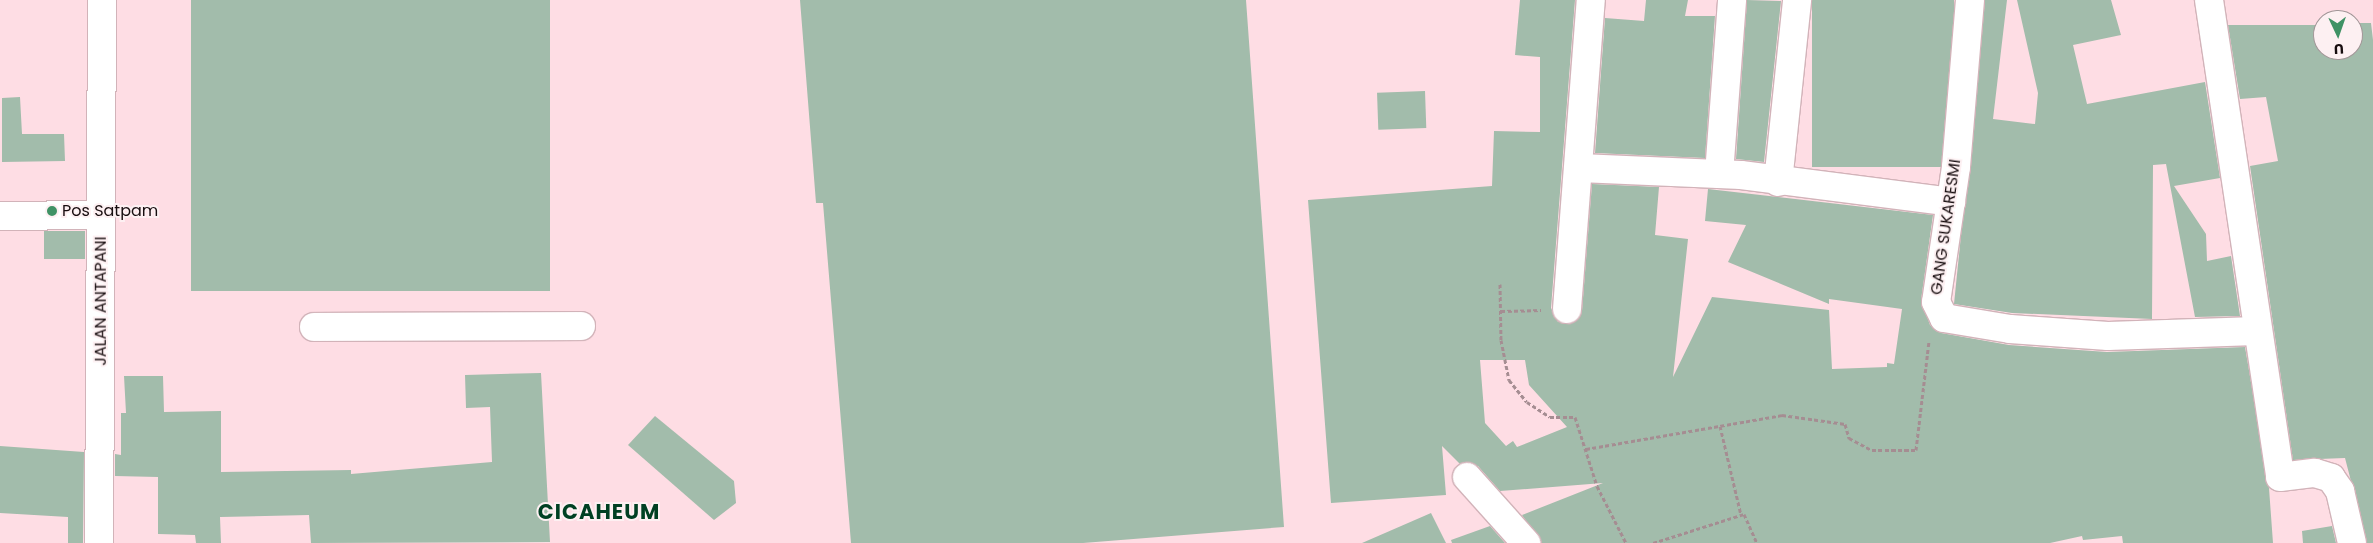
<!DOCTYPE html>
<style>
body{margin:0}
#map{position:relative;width:2373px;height:543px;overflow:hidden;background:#fedde4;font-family:Poppins,sans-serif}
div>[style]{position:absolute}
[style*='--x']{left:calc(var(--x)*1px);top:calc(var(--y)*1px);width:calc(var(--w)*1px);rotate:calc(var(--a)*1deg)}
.building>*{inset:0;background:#a2bcab;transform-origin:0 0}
.path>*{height:3px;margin-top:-1.5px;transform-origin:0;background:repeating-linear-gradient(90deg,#a58d92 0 4px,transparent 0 6.5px)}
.roads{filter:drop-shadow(1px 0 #d2b3b9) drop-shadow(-1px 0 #d2b3b9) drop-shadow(0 1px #d2b3b9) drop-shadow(0 -1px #d2b3b9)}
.minor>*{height:28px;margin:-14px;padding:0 14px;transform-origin:14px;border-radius:14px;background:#fff}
.dots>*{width:14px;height:14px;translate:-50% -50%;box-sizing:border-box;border:2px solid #fdf0f2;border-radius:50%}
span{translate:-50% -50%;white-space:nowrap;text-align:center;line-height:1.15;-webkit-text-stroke:4px #fdf0f2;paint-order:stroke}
.poi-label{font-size:16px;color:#170d0f}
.left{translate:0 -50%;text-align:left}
.street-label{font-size:16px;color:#170d0f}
.district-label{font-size:21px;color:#004023;font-weight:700;letter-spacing:1px}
.north{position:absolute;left:2313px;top:10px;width:50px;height:50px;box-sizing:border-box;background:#fdf0f2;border:1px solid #a19597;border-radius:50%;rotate:177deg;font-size:14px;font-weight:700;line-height:20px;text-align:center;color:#170d0f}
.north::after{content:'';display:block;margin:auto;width:18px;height:22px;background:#3f9265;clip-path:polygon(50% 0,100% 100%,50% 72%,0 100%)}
</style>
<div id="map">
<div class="building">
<div style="left:191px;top:0;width:359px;height:291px"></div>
<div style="clip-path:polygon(800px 0,1246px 0,1284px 527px,1083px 543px,851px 543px,823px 203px,816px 203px)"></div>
<div style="clip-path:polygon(evenodd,1520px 0,1575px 0,1551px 308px,1558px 322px,1573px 323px,1582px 311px,1592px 184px,1659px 187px,1655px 235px,1688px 239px,1673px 377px,1712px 297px,1829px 310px,1832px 369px,1887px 367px,1887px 363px,1894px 364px,1902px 309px,1829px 299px,1829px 304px,1728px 262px,1746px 225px,1705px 221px,1708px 189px,1933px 215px,1921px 300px,1930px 325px,1941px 333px,2009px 345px,2107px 352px,2245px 347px,2269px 488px,2273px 543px,2123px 543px,2122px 536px,2083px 540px,2082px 536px,2050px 543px,1541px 543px,1522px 515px,1603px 483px,1500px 491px,1478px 466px,1460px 464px,1442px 446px,1446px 495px,1331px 503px,1308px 200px,1492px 186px,1494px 131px,1540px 132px,1540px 57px,1515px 55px,1520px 0,1480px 360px,1525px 360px,1529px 385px,1567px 427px,1517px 447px,1513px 441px,1506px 446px,1485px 423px,1480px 360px)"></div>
<div style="clip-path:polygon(1646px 0,1688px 0,1685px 16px,1715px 16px,1705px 158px,1595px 153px,1605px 18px,1644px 21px)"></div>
<div style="clip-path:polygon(1747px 0,1781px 1px,1764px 162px,1736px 159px)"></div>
<div style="left:1812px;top:0;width:142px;height:167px"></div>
<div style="clip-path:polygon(1985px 0,2007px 0,1993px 119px,2035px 124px,2038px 93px,2017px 0,2111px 0,2121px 35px,2073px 45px,2087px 104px,2205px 82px,2220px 178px,2174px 186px,2206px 234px,2207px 261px,2231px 256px,2240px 316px,2195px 317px,2166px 164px,2153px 165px,2152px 319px,2012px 313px,1954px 304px)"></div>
<div style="clip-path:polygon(2353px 23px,2371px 23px,2373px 40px,2373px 543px,2367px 543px,2345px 458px,2293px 460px,2250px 166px,2278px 161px,2266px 97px,2240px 99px,2228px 25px,2323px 25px,2323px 50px,2353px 50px)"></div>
<div style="left:1425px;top:91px;width:37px;height:48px;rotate:88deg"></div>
<div style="clip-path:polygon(20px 97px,22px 134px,64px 134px,65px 161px,2px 162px,2px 98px)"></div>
<div style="left:44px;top:231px;width:41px;height:28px"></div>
<div style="clip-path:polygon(541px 373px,550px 542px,311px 543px,309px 515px,220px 517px,221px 543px,196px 543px,195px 535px,158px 534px,158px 477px,115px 476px,115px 454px,121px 455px,121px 413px,126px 413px,124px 376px,163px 376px,164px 412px,221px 411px,221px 472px,351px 470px,351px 474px,492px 462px,490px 407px,466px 408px,465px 375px)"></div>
<div style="clip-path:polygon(655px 416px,734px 481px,736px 503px,714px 520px,628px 445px)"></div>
<div style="clip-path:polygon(0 446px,84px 452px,83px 543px,68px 543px,68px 517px,0 513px)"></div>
<div style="clip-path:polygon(1431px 513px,1446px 543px,1362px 543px)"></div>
<div style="clip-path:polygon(1490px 526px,1505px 543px,1452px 543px,1451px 540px)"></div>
<div style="clip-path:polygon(2332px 526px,2336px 543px,2303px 543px,2302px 531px)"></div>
</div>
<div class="path">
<div style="--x:1500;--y:284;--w:56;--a:89"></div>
<div style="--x:1501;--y:340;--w:41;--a:78.7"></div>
<div style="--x:1509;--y:380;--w:28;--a:51"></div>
<div style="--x:1527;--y:402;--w:27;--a:33"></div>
<div style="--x:1550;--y:417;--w:25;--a:0"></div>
<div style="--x:1575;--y:417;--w:72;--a:72.3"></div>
<div style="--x:1597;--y:486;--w:64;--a:63"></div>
<div style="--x:1501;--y:311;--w:40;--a:-1.4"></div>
<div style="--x:1720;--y:426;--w:91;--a:76.7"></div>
<div style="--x:1586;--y:449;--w:199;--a:-9.8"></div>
<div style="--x:1782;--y:415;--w:64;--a:8.1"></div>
<div style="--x:1845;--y:424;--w:15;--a:74"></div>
<div style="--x:1849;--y:438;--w:26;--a:28"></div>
<div style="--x:1872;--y:450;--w:44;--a:0"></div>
<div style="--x:1916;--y:450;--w:110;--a:-83.2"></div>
<div style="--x:1653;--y:543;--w:96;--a:-17.7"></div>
<div style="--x:1744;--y:514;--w:32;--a:66"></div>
</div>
<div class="roads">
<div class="minor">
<div style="--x:1970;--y:0;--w:168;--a:94.8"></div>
<div style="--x:1956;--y:167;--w:136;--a:98.4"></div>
<div style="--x:1936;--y:302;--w:18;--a:63"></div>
<div style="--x:1944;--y:318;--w:67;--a:9.5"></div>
<div style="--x:2010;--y:329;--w:98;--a:4.1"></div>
<div style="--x:2108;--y:336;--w:148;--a:-1.9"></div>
<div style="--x:2209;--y:0;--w:482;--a:81.5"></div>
<div style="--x:2280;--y:477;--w:35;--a:-7"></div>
<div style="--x:2315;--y:473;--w:17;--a:17"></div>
<div style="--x:2331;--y:478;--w:16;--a:55"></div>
<div style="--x:2340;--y:491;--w:53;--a:77"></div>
<div style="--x:1580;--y:168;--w:161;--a:2.5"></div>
<div style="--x:1741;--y:175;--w:212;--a:7.3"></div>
<div style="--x:1719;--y:174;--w:174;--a:-85.7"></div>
<div style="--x:1778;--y:182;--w:183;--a:-84"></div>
<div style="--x:0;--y:216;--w:101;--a:-0.6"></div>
<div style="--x:1567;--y:309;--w:310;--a:-85.6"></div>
<div style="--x:314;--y:327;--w:267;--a:-0.2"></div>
<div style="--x:1467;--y:477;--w:89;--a:48.2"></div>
<div style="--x:99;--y:543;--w:543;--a:-89.68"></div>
</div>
</div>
<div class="dots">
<div style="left:52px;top:211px;background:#3f9265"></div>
</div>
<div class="poi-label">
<span class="left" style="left:62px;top:211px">Pos Satpam</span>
</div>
<div class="street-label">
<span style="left:1946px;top:227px;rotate:-82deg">GANG SUKARESMI</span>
<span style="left:101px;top:301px;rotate:-90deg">JALAN ANTAPANI</span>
</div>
<div class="district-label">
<span style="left:599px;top:512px">CICAHEUM</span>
</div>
<div class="north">U</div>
</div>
